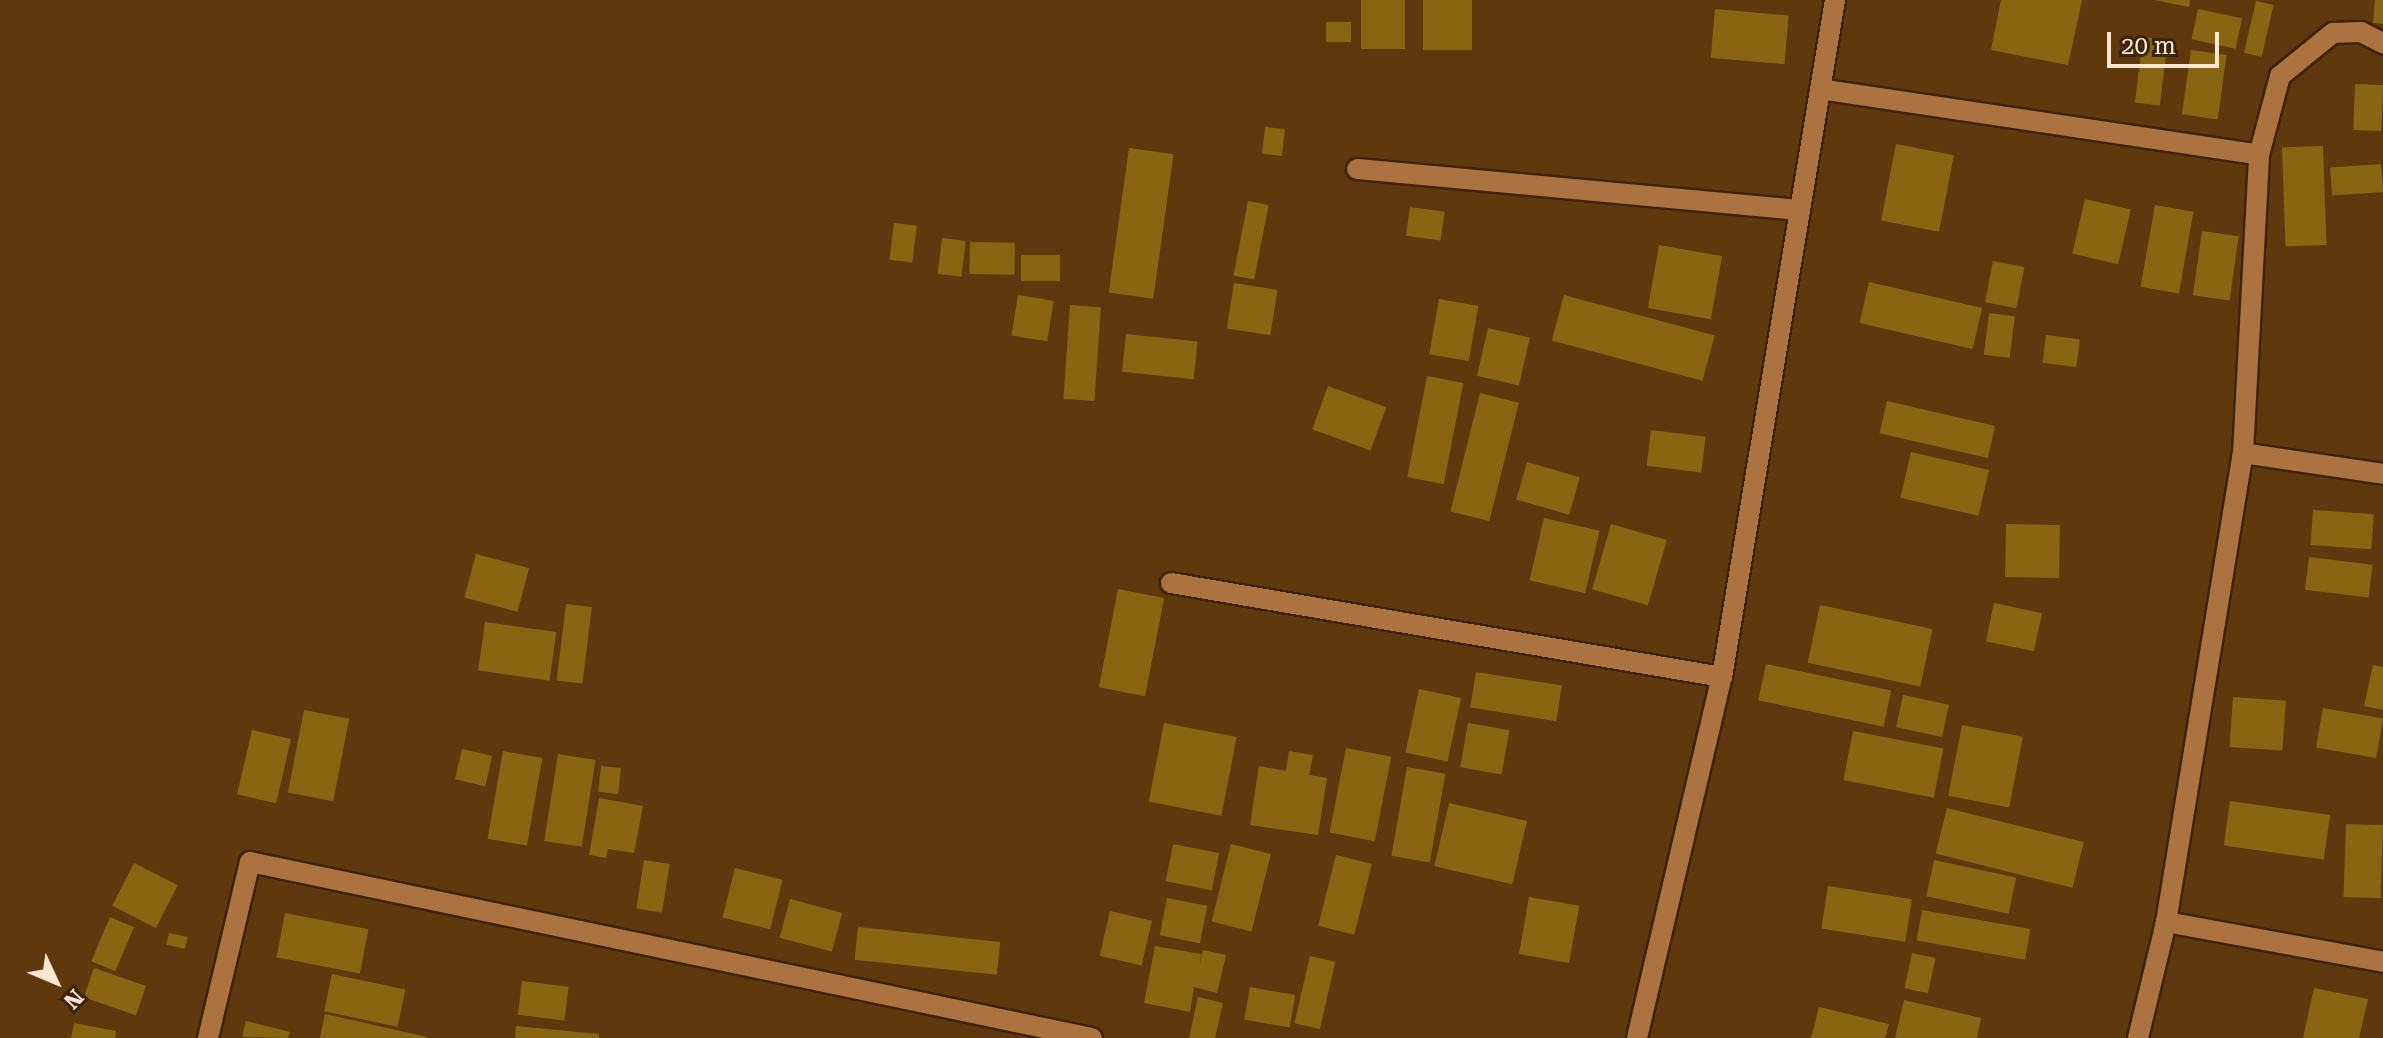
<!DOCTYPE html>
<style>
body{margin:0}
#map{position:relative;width:2383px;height:1038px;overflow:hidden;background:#60380e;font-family:"Roboto Serif",serif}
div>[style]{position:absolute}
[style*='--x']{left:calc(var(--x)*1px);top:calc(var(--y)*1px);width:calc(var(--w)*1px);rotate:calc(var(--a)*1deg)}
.building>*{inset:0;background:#896512;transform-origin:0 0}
.roads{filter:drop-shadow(2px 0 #3d2205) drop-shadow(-2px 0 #3d2205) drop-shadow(0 2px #3d2205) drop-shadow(0 -2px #3d2205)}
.minor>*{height:20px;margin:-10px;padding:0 10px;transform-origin:10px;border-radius:10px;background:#aa733f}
span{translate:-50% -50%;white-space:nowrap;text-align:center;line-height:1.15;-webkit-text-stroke:6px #3a240d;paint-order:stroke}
.north{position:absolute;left:16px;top:942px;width:80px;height:80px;-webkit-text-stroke:6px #3a240d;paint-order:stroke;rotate:134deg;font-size:22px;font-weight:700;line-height:32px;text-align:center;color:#ffe6d1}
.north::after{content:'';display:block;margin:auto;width:28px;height:36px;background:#ffe6d1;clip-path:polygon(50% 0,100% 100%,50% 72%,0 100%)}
.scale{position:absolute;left:2107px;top:32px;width:112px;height:36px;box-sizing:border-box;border:4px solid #ffe6d1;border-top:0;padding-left:10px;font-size:24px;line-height:28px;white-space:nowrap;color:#ffe6d1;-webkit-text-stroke:6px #3a240d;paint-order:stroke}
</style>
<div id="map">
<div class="building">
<div style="left:1361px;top:0;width:44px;height:49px"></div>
<div style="left:1423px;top:0;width:49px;height:50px"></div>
<div style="clip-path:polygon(2001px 0,2082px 0,2068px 65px,1991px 50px)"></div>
<div style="clip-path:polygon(2154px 0,2190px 0,2189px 7px)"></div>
<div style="clip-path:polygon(2375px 0,2383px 0,2383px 24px,2373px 23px)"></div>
<div style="left:2256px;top:1px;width:18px;height:53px;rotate:13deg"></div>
<div style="left:1715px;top:9px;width:74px;height:49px;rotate:5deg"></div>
<div style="left:2198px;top:9px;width:45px;height:31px;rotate:12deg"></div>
<div style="left:1351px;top:22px;width:20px;height:25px;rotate:90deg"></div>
<div style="left:2143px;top:37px;width:25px;height:66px;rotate:7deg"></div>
<div style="left:2191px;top:50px;width:36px;height:65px;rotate:8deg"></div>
<div style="left:2355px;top:84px;width:28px;height:46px;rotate:2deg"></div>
<div style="left:1265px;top:127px;width:20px;height:27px;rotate:6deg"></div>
<div style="left:1896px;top:144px;width:59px;height:78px;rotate:11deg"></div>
<div style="left:2323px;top:146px;width:99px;height:41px;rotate:88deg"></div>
<div style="left:1129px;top:148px;width:45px;height:146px;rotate:8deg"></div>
<div style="left:2381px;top:164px;width:28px;height:51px;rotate:86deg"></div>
<div style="left:2085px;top:199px;width:47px;height:56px;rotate:13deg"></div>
<div style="left:1248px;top:201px;width:21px;height:76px;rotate:11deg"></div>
<div style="left:2155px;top:205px;width:39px;height:83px;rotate:10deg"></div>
<div style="left:1410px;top:207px;width:35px;height:29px;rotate:8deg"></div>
<div style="left:894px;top:223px;width:23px;height:37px;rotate:7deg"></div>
<div style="left:2202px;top:231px;width:37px;height:65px;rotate:8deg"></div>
<div style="left:942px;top:238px;width:24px;height:36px;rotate:7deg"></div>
<div style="left:970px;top:242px;width:45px;height:32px;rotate:1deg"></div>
<div style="left:1659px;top:245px;width:64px;height:64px;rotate:10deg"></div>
<div style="left:1060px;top:255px;width:26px;height:39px;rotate:90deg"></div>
<div style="left:1993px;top:261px;width:32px;height:42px;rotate:11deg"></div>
<div style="left:1869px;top:282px;width:116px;height:42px;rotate:13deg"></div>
<div style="left:1234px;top:283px;width:44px;height:46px;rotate:9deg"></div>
<div style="left:1018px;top:295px;width:36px;height:41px;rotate:9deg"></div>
<div style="left:1564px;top:295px;width:156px;height:47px;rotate:15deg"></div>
<div style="left:1439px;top:299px;width:40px;height:56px;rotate:10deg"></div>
<div style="left:1070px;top:305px;width:31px;height:94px;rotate:4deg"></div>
<div style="left:1989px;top:313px;width:26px;height:42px;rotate:7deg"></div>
<div style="left:1488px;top:328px;width:43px;height:49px;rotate:13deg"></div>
<div style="left:1126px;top:334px;width:72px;height:38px;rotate:6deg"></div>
<div style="left:2046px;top:335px;width:34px;height:28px;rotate:7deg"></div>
<div style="left:1427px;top:376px;width:37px;height:103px;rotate:11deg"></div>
<div style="left:1328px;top:386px;width:62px;height:46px;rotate:20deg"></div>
<div style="left:1480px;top:393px;width:40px;height:122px;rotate:14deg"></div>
<div style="left:1887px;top:401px;width:111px;height:33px;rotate:13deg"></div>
<div style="left:1651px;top:430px;width:55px;height:36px;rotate:7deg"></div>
<div style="left:1911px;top:452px;width:80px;height:47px;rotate:13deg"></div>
<div style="left:1527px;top:462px;width:55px;height:39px;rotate:16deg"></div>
<div style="left:2313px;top:510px;width:61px;height:35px;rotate:4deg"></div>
<div style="left:1544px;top:518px;width:57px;height:64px;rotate:13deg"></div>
<div style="left:1611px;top:524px;width:58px;height:68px;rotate:16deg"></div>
<div style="left:2006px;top:524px;width:54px;height:53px;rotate:1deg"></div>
<div style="left:476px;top:554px;width:55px;height:45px;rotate:15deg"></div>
<div style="left:2309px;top:557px;width:64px;height:33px;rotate:7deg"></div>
<div style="left:1118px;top:589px;width:47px;height:100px;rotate:11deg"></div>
<div style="left:1994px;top:603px;width:49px;height:39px;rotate:12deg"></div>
<div style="left:566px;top:604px;width:26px;height:77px;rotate:7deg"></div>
<div style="left:1820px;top:605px;width:115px;height:59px;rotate:12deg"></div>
<div style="left:485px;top:622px;width:72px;height:49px;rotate:8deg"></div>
<div style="left:1766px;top:664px;width:128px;height:37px;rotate:12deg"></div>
<div style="clip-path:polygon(2373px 665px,2383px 667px,2383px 710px,2364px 706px)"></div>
<div style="left:1476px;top:672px;width:87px;height:36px;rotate:9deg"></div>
<div style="left:1419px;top:689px;width:43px;height:65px;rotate:12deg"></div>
<div style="left:1903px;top:695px;width:47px;height:33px;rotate:12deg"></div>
<div style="left:2233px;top:697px;width:53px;height:50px;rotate:4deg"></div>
<div style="left:2323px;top:708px;width:61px;height:40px;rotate:10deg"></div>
<div style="left:304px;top:710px;width:46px;height:84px;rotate:11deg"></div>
<div style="left:1164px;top:723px;width:74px;height:80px;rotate:11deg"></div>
<div style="left:1468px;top:723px;width:42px;height:45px;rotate:10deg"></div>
<div style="left:1962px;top:725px;width:62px;height:72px;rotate:11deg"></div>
<div style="left:252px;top:730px;width:40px;height:66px;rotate:13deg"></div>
<div style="left:1853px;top:731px;width:92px;height:50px;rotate:11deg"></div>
<div style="left:1346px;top:748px;width:46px;height:86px;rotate:11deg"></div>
<div style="left:462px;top:749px;width:31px;height:31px;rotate:13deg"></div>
<div style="left:503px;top:751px;width:40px;height:89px;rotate:10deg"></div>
<div style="clip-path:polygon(1289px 751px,1313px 755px,1309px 775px,1327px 778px,1318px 835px,1250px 825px,1259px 766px,1286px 771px)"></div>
<div style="left:558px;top:754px;width:38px;height:88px;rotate:9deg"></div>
<div style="left:601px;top:766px;width:20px;height:26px;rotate:6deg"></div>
<div style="left:1407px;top:767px;width:39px;height:90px;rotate:10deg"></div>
<div style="clip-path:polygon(599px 798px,643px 806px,634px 853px,608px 849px,606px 858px,589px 855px)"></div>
<div style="left:2230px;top:801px;width:101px;height:45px;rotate:8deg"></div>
<div style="left:1449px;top:803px;width:80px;height:65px;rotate:13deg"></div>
<div style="left:1947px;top:808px;width:141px;height:47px;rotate:14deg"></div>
<div style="left:2346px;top:824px;width:37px;height:73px;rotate:2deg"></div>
<div style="left:1173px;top:844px;width:47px;height:38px;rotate:11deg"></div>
<div style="left:1231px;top:844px;width:41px;height:80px;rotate:14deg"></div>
<div style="left:1336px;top:855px;width:37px;height:73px;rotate:14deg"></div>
<div style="left:644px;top:860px;width:26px;height:49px;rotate:9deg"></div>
<div style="left:1934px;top:860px;width:84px;height:37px;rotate:12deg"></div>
<div style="left:134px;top:863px;width:49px;height:48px;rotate:27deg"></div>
<div style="left:735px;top:868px;width:49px;height:51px;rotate:14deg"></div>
<div style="left:1828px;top:886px;width:85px;height:43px;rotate:9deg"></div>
<div style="left:1529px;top:897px;width:51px;height:58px;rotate:10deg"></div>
<div style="left:1167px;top:898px;width:41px;height:38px;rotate:11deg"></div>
<div style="left:790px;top:899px;width:54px;height:40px;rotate:15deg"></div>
<div style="left:1922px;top:910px;width:110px;height:31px;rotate:10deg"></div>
<div style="left:1110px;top:911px;width:43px;height:46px;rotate:13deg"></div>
<div style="left:285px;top:913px;width:85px;height:45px;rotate:11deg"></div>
<div style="left:110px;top:917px;width:26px;height:48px;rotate:23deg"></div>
<div style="left:858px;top:927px;width:143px;height:33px;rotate:6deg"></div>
<div style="left:169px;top:933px;width:19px;height:12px;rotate:12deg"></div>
<div style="clip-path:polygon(1155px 946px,1201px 954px,1200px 964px,1203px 950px,1226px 955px,1217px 993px,1194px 987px,1190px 1012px,1144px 1003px)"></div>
<div style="left:1912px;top:953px;width:24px;height:36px;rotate:12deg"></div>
<div style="left:1310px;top:956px;width:26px;height:69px;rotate:13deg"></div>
<div style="left:94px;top:968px;width:55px;height:31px;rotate:19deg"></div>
<div style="left:332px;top:974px;width:75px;height:38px;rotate:12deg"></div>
<div style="left:522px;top:981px;width:47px;height:34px;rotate:7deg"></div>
<div style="left:1250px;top:987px;width:46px;height:33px;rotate:10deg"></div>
<div style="clip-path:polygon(2314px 988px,2368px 999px,2359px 1038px,2303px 1038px)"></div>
<div style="clip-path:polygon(1198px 997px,1223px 1003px,1215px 1038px,1189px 1038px)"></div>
<div style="clip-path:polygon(1904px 1000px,1981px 1018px,1977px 1038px,1895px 1038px)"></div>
<div style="clip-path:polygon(1819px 1007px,1889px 1024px,1885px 1038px,1811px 1038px)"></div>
<div style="clip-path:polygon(325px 1014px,427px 1037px,427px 1038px,320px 1038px)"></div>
<div style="clip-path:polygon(246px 1021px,290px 1032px,288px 1038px,242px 1037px)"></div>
<div style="clip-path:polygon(74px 1023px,116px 1031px,115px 1038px,71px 1038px)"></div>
<div style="clip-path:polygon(516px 1026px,599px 1034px,599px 1038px,515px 1038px)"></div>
</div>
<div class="roads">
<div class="minor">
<div style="--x:1820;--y:89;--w:444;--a:8.5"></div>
<div style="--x:1357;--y:169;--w:445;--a:5.3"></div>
<div style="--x:2243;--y:453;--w:142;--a:8.5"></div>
<div style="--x:1171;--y:583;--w:559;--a:9.68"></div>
<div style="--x:2166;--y:922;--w:221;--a:10.4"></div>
<div style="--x:208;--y:1038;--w:181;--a:-76.6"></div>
<div style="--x:250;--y:862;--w:860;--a:11.81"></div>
<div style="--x:1637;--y:1038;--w:371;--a:-76.8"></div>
<div style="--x:1722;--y:677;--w:686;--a:-80.52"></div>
<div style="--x:2138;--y:1038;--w:119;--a:-76.4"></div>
<div style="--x:2166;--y:922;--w:475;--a:-80.7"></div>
<div style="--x:2243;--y:453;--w:298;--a:-86.9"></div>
<div style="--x:2259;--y:155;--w:82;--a:-75.1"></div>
<div style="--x:2280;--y:76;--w:68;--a:-39.1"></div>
<div style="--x:2333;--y:33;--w:28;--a:-2"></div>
<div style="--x:2361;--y:32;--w:25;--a:27"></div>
</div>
</div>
<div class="north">N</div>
<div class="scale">20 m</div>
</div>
